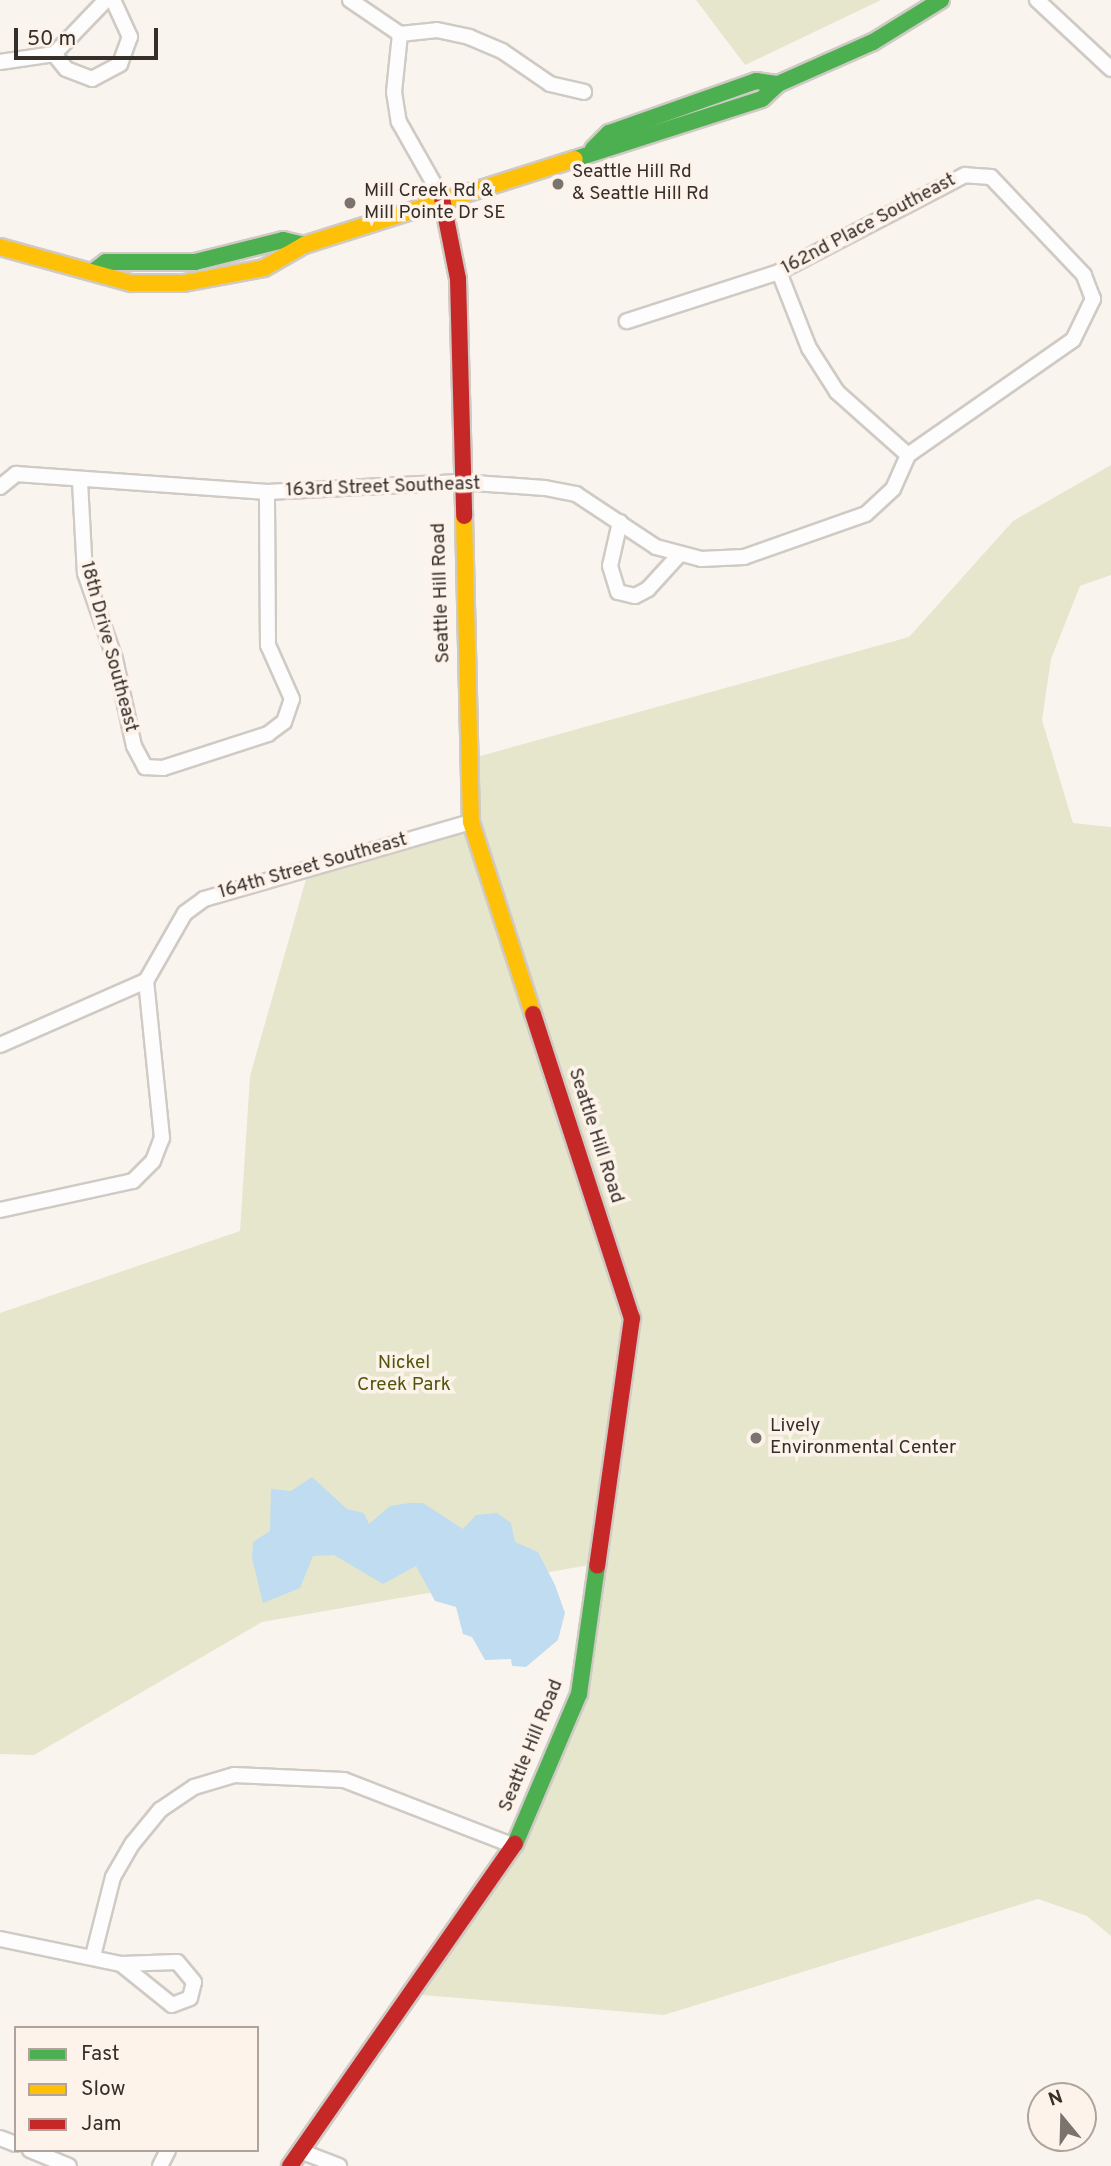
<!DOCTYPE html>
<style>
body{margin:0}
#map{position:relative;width:1111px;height:2166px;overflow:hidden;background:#faf4ef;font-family:Overpass,sans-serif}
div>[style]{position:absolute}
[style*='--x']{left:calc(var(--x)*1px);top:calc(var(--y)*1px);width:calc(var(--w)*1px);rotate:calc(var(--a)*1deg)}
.green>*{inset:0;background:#e6e6cd}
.water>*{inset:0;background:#bfdcf0}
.roads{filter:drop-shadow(2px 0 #d0cac5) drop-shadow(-2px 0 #d0cac5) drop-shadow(0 2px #d0cac5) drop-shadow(0 -2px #d0cac5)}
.street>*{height:14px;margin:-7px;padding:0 7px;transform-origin:7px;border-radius:7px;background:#fefdfd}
.fast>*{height:16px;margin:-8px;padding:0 8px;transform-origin:8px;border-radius:8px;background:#4caf50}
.slow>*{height:16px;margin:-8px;padding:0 8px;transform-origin:8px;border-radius:8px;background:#ffc107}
.jam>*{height:16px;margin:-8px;padding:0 8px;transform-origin:8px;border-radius:8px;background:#c62828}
.dots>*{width:19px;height:19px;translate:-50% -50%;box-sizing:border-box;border:4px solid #fef3eb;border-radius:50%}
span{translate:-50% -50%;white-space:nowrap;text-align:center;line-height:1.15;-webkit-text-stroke:7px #fef3eb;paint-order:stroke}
.poi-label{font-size:19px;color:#352e29}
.left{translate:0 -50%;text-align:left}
.street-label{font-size:19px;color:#352e29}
.park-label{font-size:19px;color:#51570d}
.legend{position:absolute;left:14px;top:2026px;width:245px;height:126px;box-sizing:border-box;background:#fef3eb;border:2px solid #aea49d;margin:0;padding:9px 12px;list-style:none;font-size:21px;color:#352e29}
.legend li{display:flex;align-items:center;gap:14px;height:35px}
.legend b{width:35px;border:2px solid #aea49d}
.north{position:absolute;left:1027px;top:2082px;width:70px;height:70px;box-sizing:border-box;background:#fef3eb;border:2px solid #aea49d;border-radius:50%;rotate:341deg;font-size:19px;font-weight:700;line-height:28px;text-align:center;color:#352e29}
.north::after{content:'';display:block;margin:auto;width:24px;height:32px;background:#7a736e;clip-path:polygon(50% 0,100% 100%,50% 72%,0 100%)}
.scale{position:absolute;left:14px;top:28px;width:144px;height:32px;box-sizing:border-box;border:4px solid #352e29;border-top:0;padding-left:9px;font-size:21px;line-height:24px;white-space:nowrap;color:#352e29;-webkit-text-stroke:5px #fef3eb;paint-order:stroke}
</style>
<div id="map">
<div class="green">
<div style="clip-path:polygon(696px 0,881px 0,745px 65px)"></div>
<div style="clip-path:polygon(1111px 465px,1111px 575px,1080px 586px,1051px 659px,1042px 720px,1073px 823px,1111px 827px,1111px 1936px,1087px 1916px,1038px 1899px,664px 2015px,410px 1994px,514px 1845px,579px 1694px,601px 1563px,262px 1622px,34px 1755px,0 1754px,0 1313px,240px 1231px,250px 1076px,310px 865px,471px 822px,469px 759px,909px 637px,1013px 521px)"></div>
</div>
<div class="water">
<div style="clip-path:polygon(312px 1477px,347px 1509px,364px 1513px,369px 1524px,390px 1506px,410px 1503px,423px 1503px,463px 1529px,476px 1515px,497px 1513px,511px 1523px,515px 1542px,538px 1552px,555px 1585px,565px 1613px,558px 1640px,526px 1667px,512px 1666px,511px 1659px,485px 1660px,472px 1637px,463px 1634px,456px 1607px,435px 1601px,416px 1566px,383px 1584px,334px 1555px,313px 1556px,300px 1588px,263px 1603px,252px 1558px,253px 1542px,270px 1531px,271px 1489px,291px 1491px)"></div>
</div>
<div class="roads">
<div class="street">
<div style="--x:350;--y:0;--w:60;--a:34.2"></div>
<div style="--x:1037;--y:0;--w:101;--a:43"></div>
<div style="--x:400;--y:34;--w:37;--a:-6"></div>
<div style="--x:437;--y:30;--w:33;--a:12"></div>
<div style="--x:469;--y:37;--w:36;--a:23"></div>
<div style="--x:502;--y:51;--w:58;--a:34.5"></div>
<div style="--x:550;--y:84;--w:35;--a:13"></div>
<div style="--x:400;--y:34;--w:58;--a:95.9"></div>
<div style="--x:394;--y:92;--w:30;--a:81"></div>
<div style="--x:399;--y:122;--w:87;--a:60.5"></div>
<div style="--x:54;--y:54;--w:19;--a:51"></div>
<div style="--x:66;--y:69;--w:28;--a:21"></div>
<div style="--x:92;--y:79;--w:32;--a:-28"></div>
<div style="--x:120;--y:64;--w:29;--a:-70"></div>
<div style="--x:130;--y:37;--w:41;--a:-114.7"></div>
<div style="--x:0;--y:62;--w:55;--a:-8.4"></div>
<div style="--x:54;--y:54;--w:75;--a:-46.1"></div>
<div style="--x:779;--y:272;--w:82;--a:68.5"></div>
<div style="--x:809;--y:348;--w:52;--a:57.5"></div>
<div style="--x:837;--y:392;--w:95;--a:41.6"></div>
<div style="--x:80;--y:482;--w:91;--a:86.9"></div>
<div style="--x:85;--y:573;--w:91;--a:70.8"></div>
<div style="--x:115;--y:659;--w:89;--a:77.7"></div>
<div style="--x:134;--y:746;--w:24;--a:62"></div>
<div style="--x:145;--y:767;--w:18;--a:3"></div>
<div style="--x:163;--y:768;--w:110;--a:-17.9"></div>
<div style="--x:268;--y:734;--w:20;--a:-37"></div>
<div style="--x:284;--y:722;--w:24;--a:-71"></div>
<div style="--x:292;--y:699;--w:59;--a:-114"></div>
<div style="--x:268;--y:645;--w:153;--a:-90.4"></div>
<div style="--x:0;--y:487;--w:21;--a:-39"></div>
<div style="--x:16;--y:474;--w:252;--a:4.1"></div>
<div style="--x:267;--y:492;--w:193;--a:-3"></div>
<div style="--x:460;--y:482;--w:85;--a:4"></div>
<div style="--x:545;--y:488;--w:32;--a:11"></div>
<div style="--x:576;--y:494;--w:96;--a:33.5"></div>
<div style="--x:656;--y:547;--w:47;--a:14.9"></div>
<div style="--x:701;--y:559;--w:43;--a:-2.7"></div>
<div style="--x:744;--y:557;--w:129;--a:-19.4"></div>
<div style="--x:866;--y:514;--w:37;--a:-43"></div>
<div style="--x:893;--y:489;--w:37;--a:-66"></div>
<div style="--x:908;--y:455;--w:201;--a:-34.9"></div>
<div style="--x:1073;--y:340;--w:46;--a:-64"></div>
<div style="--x:1093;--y:299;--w:26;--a:-111"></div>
<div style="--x:1084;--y:275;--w:135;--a:-133.5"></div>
<div style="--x:991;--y:177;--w:26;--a:-176"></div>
<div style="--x:965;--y:175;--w:210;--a:152.5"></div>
<div style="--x:779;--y:272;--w:160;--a:162.1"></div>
<div style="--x:620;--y:522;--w:45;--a:102.8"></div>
<div style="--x:610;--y:566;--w:27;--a:73"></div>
<div style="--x:618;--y:592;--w:17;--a:13"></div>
<div style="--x:635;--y:596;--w:15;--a:-28"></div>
<div style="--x:648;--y:589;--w:47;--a:-47.6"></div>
<div style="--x:0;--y:1045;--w:159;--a:-23.7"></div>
<div style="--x:146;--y:981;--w:78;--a:-60.2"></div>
<div style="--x:185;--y:913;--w:24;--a:-36"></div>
<div style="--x:204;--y:899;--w:278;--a:-16.1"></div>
<div style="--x:0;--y:1210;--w:136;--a:-12.3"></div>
<div style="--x:133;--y:1181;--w:28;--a:-45"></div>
<div style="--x:153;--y:1161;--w:25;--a:-69"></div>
<div style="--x:162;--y:1138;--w:158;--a:-95.8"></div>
<div style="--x:0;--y:1939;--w:124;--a:11.7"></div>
<div style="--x:121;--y:1964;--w:65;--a:38.8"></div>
<div style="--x:172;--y:2005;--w:19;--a:-21"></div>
<div style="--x:190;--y:1998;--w:16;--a:-76"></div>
<div style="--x:194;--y:1982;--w:26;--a:-130"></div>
<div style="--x:177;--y:1962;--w:56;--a:178"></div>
<div style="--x:93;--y:1956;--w:81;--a:-75.8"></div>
<div style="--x:113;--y:1877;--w:39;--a:-60"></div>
<div style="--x:133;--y:1843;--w:43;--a:-50.7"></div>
<div style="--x:160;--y:1810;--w:41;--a:-34.1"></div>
<div style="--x:194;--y:1787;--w:42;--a:-16.7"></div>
<div style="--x:234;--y:1775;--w:110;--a:2.6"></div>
<div style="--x:344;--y:1780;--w:182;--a:21.2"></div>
<div style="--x:0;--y:2138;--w:17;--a:21"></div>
<div style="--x:30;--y:2150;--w:42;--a:22.3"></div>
<div style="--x:300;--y:2151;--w:42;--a:21"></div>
<div style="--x:160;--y:2166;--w:18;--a:-63"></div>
</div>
<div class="fast">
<div style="--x:593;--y:149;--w:23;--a:-45"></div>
<div style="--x:609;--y:133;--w:156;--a:-19.5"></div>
<div style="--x:756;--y:81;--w:22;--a:8"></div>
<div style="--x:575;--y:159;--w:196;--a:-17.8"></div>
<div style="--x:762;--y:99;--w:22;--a:-43"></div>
<div style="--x:778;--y:84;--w:104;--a:-23.9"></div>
<div style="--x:873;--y:42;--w:80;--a:-31.7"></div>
<div style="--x:94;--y:271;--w:15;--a:-37"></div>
<div style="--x:106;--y:262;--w:89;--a:0"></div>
<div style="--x:195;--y:262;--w:91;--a:-14"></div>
<div style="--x:283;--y:240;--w:22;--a:13"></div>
<div style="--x:515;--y:1844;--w:163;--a:-66.9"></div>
<div style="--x:579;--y:1694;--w:129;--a:-82"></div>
</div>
<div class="slow">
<div style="--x:0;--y:247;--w:136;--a:15.4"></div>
<div style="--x:131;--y:283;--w:53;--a:0"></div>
<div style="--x:184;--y:283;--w:81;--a:-10.6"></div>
<div style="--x:264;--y:268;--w:46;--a:-29.9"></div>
<div style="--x:304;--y:245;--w:284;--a:-17.6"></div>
<div style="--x:464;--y:516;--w:306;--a:88.7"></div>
<div style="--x:471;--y:822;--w:202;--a:72.1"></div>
</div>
<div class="jam">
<div style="--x:442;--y:198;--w:83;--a:78.8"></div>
<div style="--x:458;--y:279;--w:237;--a:88.5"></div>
<div style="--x:533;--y:1014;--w:320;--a:72"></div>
<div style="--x:632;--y:1318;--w:250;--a:98"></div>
<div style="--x:290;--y:2166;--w:393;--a:-55.1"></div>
</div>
</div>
<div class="dots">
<div style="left:558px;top:184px;background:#7a736e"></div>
<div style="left:350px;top:203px;background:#7a736e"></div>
<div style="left:756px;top:1438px;background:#7a736e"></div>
</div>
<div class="poi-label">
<span class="left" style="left:572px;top:184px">Seattle Hill Rd<br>&amp; Seattle Hill Rd</span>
<span class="left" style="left:364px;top:203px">Mill Creek Rd &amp;<br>Mill Pointe Dr SE</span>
<span class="left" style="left:770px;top:1438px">Lively<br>Environmental Center</span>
</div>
<div class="street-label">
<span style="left:869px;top:225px;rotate:-28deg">162nd Place Southeast</span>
<span style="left:383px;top:488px;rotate:-2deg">163rd Street Southeast</span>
<span style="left:442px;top:593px;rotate:-92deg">Seattle Hill Road</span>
<span style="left:108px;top:647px;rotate:75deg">18th Drive Southeast</span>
<span style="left:313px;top:867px;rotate:-16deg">164th Street Southeast</span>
<span style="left:595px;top:1136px;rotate:72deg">Seattle Hill Road</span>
<span style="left:532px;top:1746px;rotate:-68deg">Seattle Hill Road</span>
</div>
<div class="park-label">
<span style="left:404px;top:1375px">Nickel<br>Creek Park</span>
</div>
<ul class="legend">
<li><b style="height:9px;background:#4caf50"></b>Fast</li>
<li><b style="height:9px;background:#ffc107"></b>Slow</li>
<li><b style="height:9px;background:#c62828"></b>Jam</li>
</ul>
<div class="north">N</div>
<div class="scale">50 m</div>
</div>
